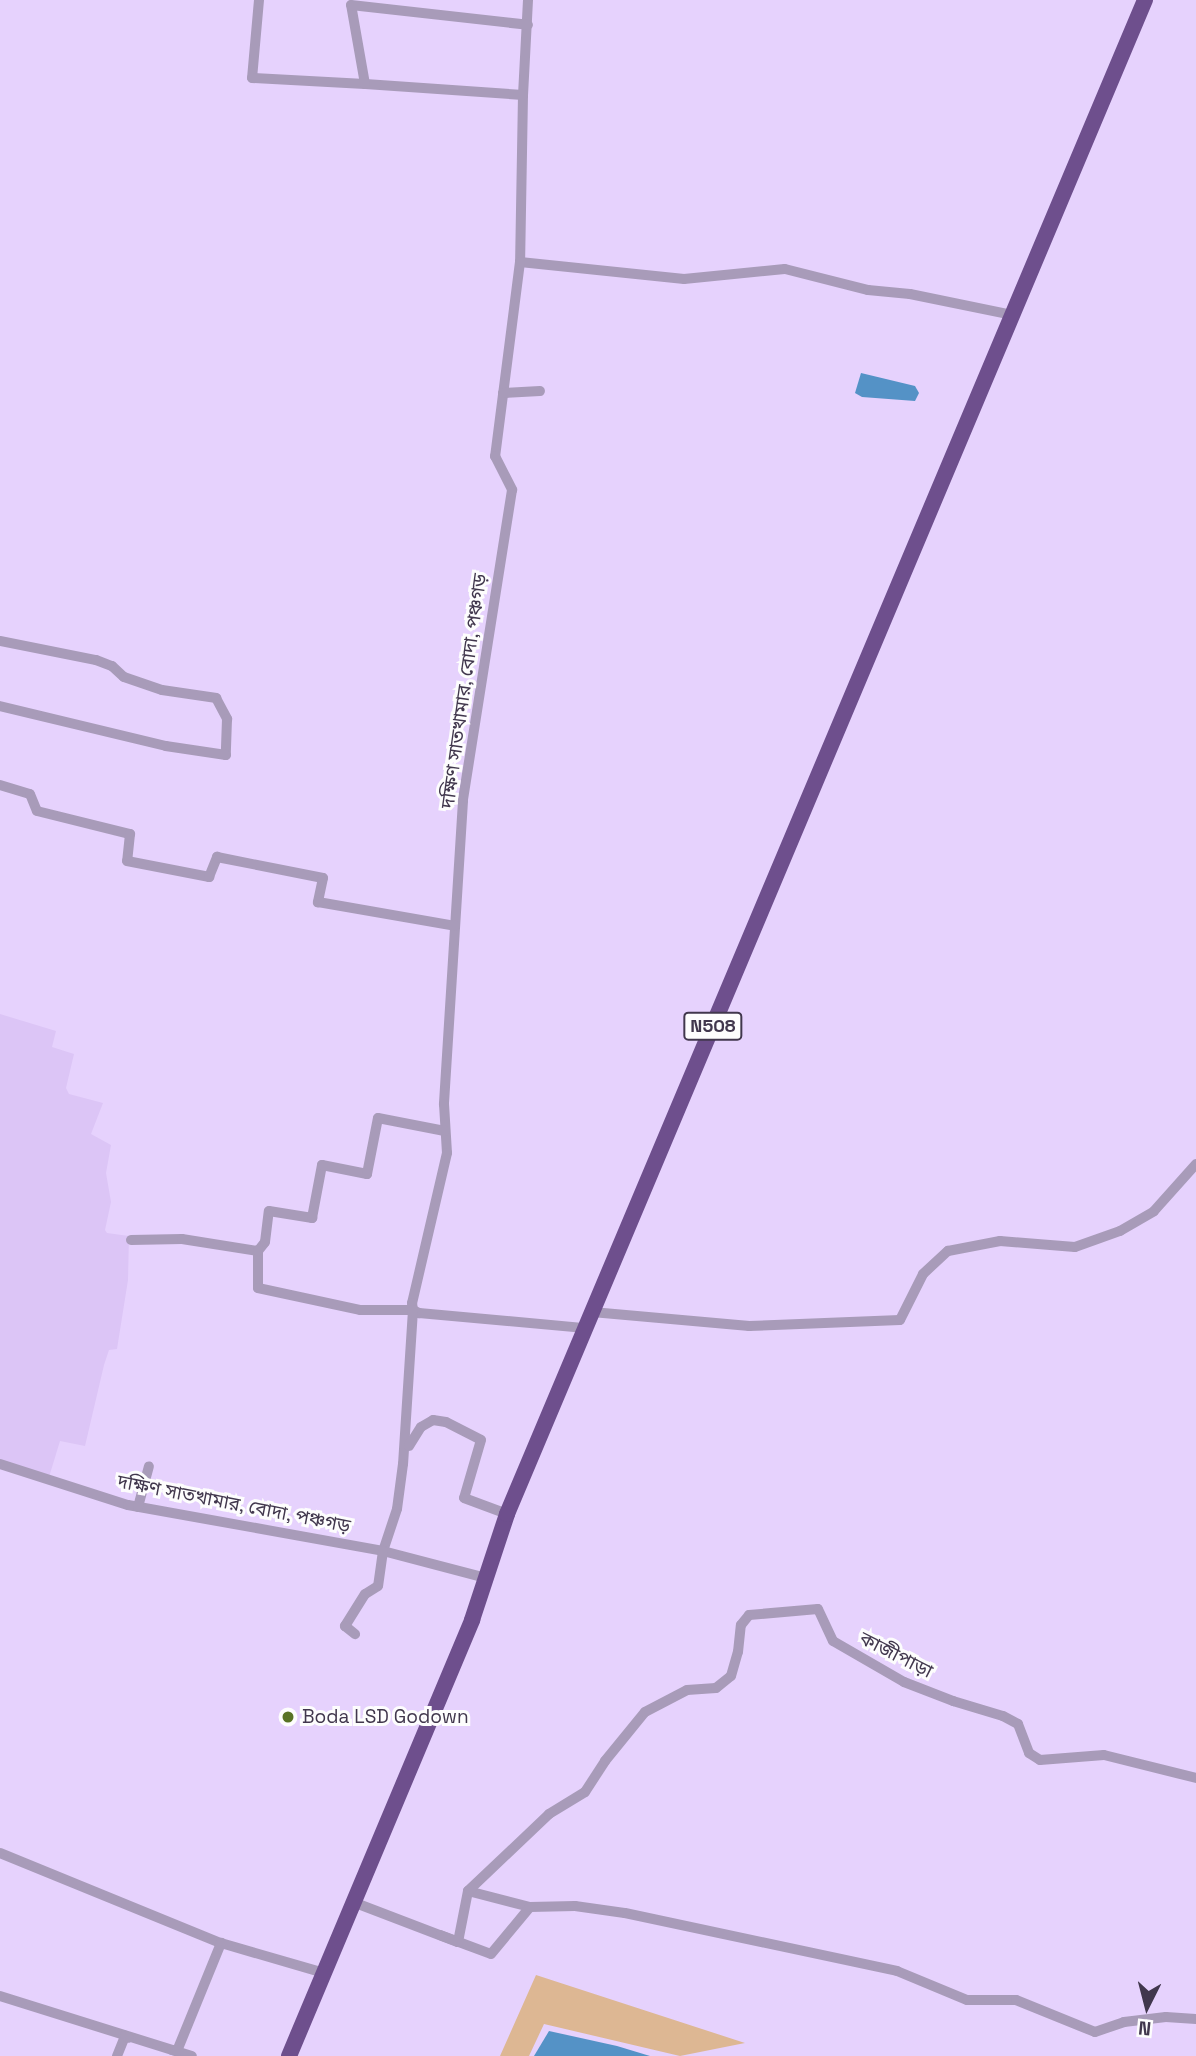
<!DOCTYPE html>
<meta charset="utf-8">
<style>
body{margin:0}
#map{position:relative;width:1196px;height:2056px;overflow:hidden;background:#e6d2fd;font-family:"Space Grotesk","Noto Sans Bengali",sans-serif}
div>[style]{position:absolute}
[style*='--x']{left:calc(var(--x)*1px);top:calc(var(--y)*1px);width:calc(var(--w)*1px);rotate:calc(var(--a)*1deg)}
.built>*{inset:0;background:#dcc5f6}
.green>*{inset:0;background:#ddb793}
.water>*{inset:0;background:#5492c6}
.minor>*{height:10px;margin:-5px;padding:0 5px;transform-origin:5px;border-radius:5px;background:#a89bb9}
.highway>*{height:16px;margin:-8px;padding:0 8px;transform-origin:8px;border-radius:8px;background:#6e4f8d}
.dots>*{width:19px;height:19px;translate:-50% -50%;box-sizing:border-box;border:4px solid #fdfdfd;border-radius:50%}
span{translate:-50% -50%;white-space:nowrap;text-align:center;line-height:1.15;-webkit-text-stroke:6px #fdfdfd;paint-order:stroke}
.shield-label span{padding:2px 5px;background:#fdfdfd;border:2px solid;border-radius:5px;-webkit-text-stroke-width:0}
.shield-label{font-size:18px;color:#41374d;font-weight:700}
.street-label{font-size:19px;color:#41374d}
.poi-label{font-size:19px;color:#41374d}
.left{translate:0 -50%;text-align:left}
.north{position:absolute;left:1112px;top:1972px;width:70px;height:70px;-webkit-text-stroke:5px #fdfdfd;paint-order:stroke;rotate:186deg;font-size:19px;font-weight:700;line-height:28px;text-align:center;color:#41374d}
.north::after{content:'';display:block;margin:auto;width:24px;height:32px;background:#41374d;clip-path:polygon(50% 0,100% 100%,50% 72%,0 100%)}
</style>
<div id="map">
<div class="built">
<div style="clip-path:polygon(0 1014px,56px 1031px,52px 1047px,74px 1054px,66px 1088px,69px 1094px,103px 1103px,91px 1134px,111px 1145px,106px 1173px,111px 1202px,105px 1230px,107px 1233px,129px 1236px,128px 1280px,117px 1349px,109px 1350px,104px 1365px,85px 1446px,60px 1441px,49px 1477px,0 1460px)"></div>
</div>
<div class="green">
<div style="clip-path:polygon(536px 1975px,745px 2043px,680px 2056px,544px 2024px,529px 2056px,500px 2056px)"></div>
</div>
<div class="water">
<div style="clip-path:polygon(861px 373px,915px 386px,919px 393px,915px 401px,862px 397px,855px 393px)"></div>
<div style="clip-path:polygon(549px 2031px,617px 2046px,650px 2056px,534px 2056px)"></div>
</div>
<div class="minor">
<div style="--x:259;--y:0;--w:78;--a:95.1"></div>
<div style="--x:252;--y:78;--w:113;--a:3"></div>
<div style="--x:528;--y:0;--w:95;--a:93"></div>
<div style="--x:523;--y:95;--w:167;--a:91"></div>
<div style="--x:520;--y:262;--w:165;--a:5.9"></div>
<div style="--x:684;--y:279;--w:101;--a:-5.7"></div>
<div style="--x:785;--y:269;--w:86;--a:14.2"></div>
<div style="--x:868;--y:290;--w:42;--a:5.4"></div>
<div style="--x:910;--y:294;--w:104;--a:11.6"></div>
<div style="--x:523;--y:95;--w:158;--a:-176"></div>
<div style="--x:365;--y:84;--w:80;--a:-100"></div>
<div style="--x:351;--y:5;--w:178;--a:6.4"></div>
<div style="--x:520;--y:262;--w:196;--a:97.3"></div>
<div style="--x:495;--y:456;--w:38;--a:63"></div>
<div style="--x:512;--y:490;--w:315;--a:99"></div>
<div style="--x:463;--y:801;--w:304;--a:93.6"></div>
<div style="--x:444;--y:1104;--w:49;--a:86.5"></div>
<div style="--x:447;--y:1153;--w:154;--a:103.1"></div>
<div style="--x:412;--y:1303;--w:7;--a:82"></div>
<div style="--x:413;--y:1310;--w:7;--a:27"></div>
<div style="--x:419;--y:1313;--w:167;--a:5.2"></div>
<div style="--x:503;--y:393;--w:37;--a:-3"></div>
<div style="--x:0;--y:641;--w:98;--a:11.2"></div>
<div style="--x:96;--y:660;--w:17;--a:21"></div>
<div style="--x:112;--y:666;--w:16;--a:43"></div>
<div style="--x:124;--y:677;--w:40;--a:18.9"></div>
<div style="--x:162;--y:690;--w:55;--a:8.4"></div>
<div style="--x:216;--y:698;--w:24;--a:62"></div>
<div style="--x:227;--y:719;--w:36;--a:92"></div>
<div style="--x:226;--y:755;--w:61;--a:-171.5"></div>
<div style="--x:166;--y:746;--w:171;--a:-166.5"></div>
<div style="--x:0;--y:785;--w:31;--a:17"></div>
<div style="--x:30;--y:794;--w:18;--a:68"></div>
<div style="--x:37;--y:811;--w:96;--a:13.9"></div>
<div style="--x:130;--y:834;--w:27;--a:96"></div>
<div style="--x:127;--y:861;--w:84;--a:11"></div>
<div style="--x:209;--y:877;--w:22;--a:-68"></div>
<div style="--x:217;--y:857;--w:108;--a:11.2"></div>
<div style="--x:323;--y:878;--w:25;--a:102"></div>
<div style="--x:318;--y:902;--w:139;--a:9.9"></div>
<div style="--x:131;--y:1240;--w:51;--a:-1.1"></div>
<div style="--x:182;--y:1239;--w:77;--a:9"></div>
<div style="--x:258;--y:1251;--w:37;--a:90"></div>
<div style="--x:258;--y:1288;--w:104;--a:12.2"></div>
<div style="--x:360;--y:1310;--w:53;--a:0"></div>
<div style="--x:413;--y:1310;--w:154;--a:93.7"></div>
<div style="--x:403;--y:1464;--w:45;--a:97.6"></div>
<div style="--x:397;--y:1509;--w:44;--a:108.4"></div>
<div style="--x:383;--y:1551;--w:106;--a:14.7"></div>
<div style="--x:258;--y:1251;--w:11;--a:-52"></div>
<div style="--x:265;--y:1242;--w:31;--a:-83"></div>
<div style="--x:269;--y:1211;--w:44;--a:9.2"></div>
<div style="--x:312;--y:1218;--w:54;--a:-79.3"></div>
<div style="--x:322;--y:1165;--w:46;--a:11.3"></div>
<div style="--x:367;--y:1174;--w:57;--a:-78.9"></div>
<div style="--x:378;--y:1118;--w:68;--a:11"></div>
<div style="--x:592;--y:1312;--w:158;--a:5.1"></div>
<div style="--x:749;--y:1326;--w:151;--a:-2.3"></div>
<div style="--x:900;--y:1320;--w:51;--a:-63.4"></div>
<div style="--x:923;--y:1274;--w:34;--a:-43"></div>
<div style="--x:948;--y:1251;--w:53;--a:-10.9"></div>
<div style="--x:1000;--y:1241;--w:75;--a:4.6"></div>
<div style="--x:1075;--y:1247;--w:48;--a:-19.6"></div>
<div style="--x:1120;--y:1231;--w:39;--a:-30"></div>
<div style="--x:1154;--y:1211;--w:63;--a:-48.2"></div>
<div style="--x:409;--y:1446;--w:22;--a:-58"></div>
<div style="--x:421;--y:1427;--w:14;--a:-30"></div>
<div style="--x:433;--y:1420;--w:13;--a:9"></div>
<div style="--x:446;--y:1422;--w:39;--a:27"></div>
<div style="--x:481;--y:1440;--w:60;--a:106.3"></div>
<div style="--x:464;--y:1498;--w:46;--a:20.4"></div>
<div style="--x:0;--y:1464;--w:134;--a:17.8"></div>
<div style="--x:128;--y:1505;--w:259;--a:10.2"></div>
<div style="--x:383;--y:1551;--w:35;--a:98"></div>
<div style="--x:378;--y:1586;--w:15;--a:148"></div>
<div style="--x:365;--y:1594;--w:38;--a:122"></div>
<div style="--x:345;--y:1626;--w:13;--a:39"></div>
<div style="--x:138;--y:1507;--w:42;--a:-75"></div>
<div style="--x:0;--y:1853;--w:239;--a:22.2"></div>
<div style="--x:221;--y:1943;--w:107;--a:16.2"></div>
<div style="--x:353;--y:1902;--w:112;--a:20.9"></div>
<div style="--x:458;--y:1942;--w:52;--a:-78.9"></div>
<div style="--x:530;--y:1907;--w:64;--a:-165.5"></div>
<div style="--x:468;--y:1891;--w:112;--a:-43.5"></div>
<div style="--x:549;--y:1814;--w:42;--a:-31.4"></div>
<div style="--x:585;--y:1792;--w:37;--a:-57"></div>
<div style="--x:605;--y:1761;--w:63;--a:-50.8"></div>
<div style="--x:645;--y:1712;--w:47;--a:-27.6"></div>
<div style="--x:687;--y:1690;--w:29;--a:-4"></div>
<div style="--x:716;--y:1688;--w:19;--a:-39"></div>
<div style="--x:731;--y:1676;--w:25;--a:-74"></div>
<div style="--x:738;--y:1652;--w:27;--a:-84"></div>
<div style="--x:741;--y:1625;--w:13;--a:-51"></div>
<div style="--x:749;--y:1615;--w:69;--a:-5"></div>
<div style="--x:818;--y:1609;--w:35;--a:65"></div>
<div style="--x:833;--y:1641;--w:82;--a:30"></div>
<div style="--x:904;--y:1682;--w:53;--a:21.2"></div>
<div style="--x:953;--y:1701;--w:52;--a:16.7"></div>
<div style="--x:1003;--y:1716;--w:17;--a:28"></div>
<div style="--x:1018;--y:1724;--w:31;--a:69"></div>
<div style="--x:1029;--y:1753;--w:13;--a:32"></div>
<div style="--x:1040;--y:1760;--w:64;--a:-4.5"></div>
<div style="--x:1104;--y:1755;--w:95;--a:14"></div>
<div style="--x:440;--y:1935;--w:54;--a:20.4"></div>
<div style="--x:491;--y:1954;--w:61;--a:-50.3"></div>
<div style="--x:530;--y:1907;--w:45;--a:-1.3"></div>
<div style="--x:575;--y:1906;--w:50;--a:8"></div>
<div style="--x:625;--y:1913;--w:278;--a:12"></div>
<div style="--x:897;--y:1971;--w:76;--a:22.5"></div>
<div style="--x:967;--y:2000;--w:49;--a:0"></div>
<div style="--x:1016;--y:2000;--w:85;--a:22.1"></div>
<div style="--x:1095;--y:2032;--w:31;--a:-19"></div>
<div style="--x:1124;--y:2022;--w:42;--a:-6.8"></div>
<div style="--x:1166;--y:2017;--w:30;--a:4"></div>
<div style="--x:0;--y:1996;--w:201;--a:17.4"></div>
<div style="--x:172;--y:2050;--w:5;--a:11"></div>
<div style="--x:177;--y:2051;--w:117;--a:-67.8"></div>
<div style="--x:117;--y:2056;--w:22;--a:-68"></div>
<div style="--x:125;--y:2036;--w:4;--a:27"></div>
</div>
<div class="highway">
<div style="--x:289;--y:2056;--w:473;--a:-67.2"></div>
<div style="--x:472;--y:1620;--w:112;--a:-71.7"></div>
<div style="--x:507;--y:1514;--w:1643;--a:-67.15"></div>
</div>
<div class="dots">
<div style="left:288px;top:1717px;background:#587225"></div>
</div>
<div class="shield-label">
<span style="left:713px;top:1026px">N508</span>
</div>
<div class="street-label">
<span style="left:464px;top:691px;rotate:-82deg">দক্ষিণ সাতখামার, বোদা, পঞ্চগড়</span>
<span style="left:234px;top:1504px;rotate:11deg">দক্ষিণ সাতখামার, বোদা, পঞ্চগড়</span>
<span style="left:896px;top:1655px;rotate:27deg">কাজীপাড়া</span>
</div>
<div class="poi-label">
<span class="left" style="left:302px;top:1717px">Boda LSD Godown</span>
</div>
<div class="north">N</div>
</div>
